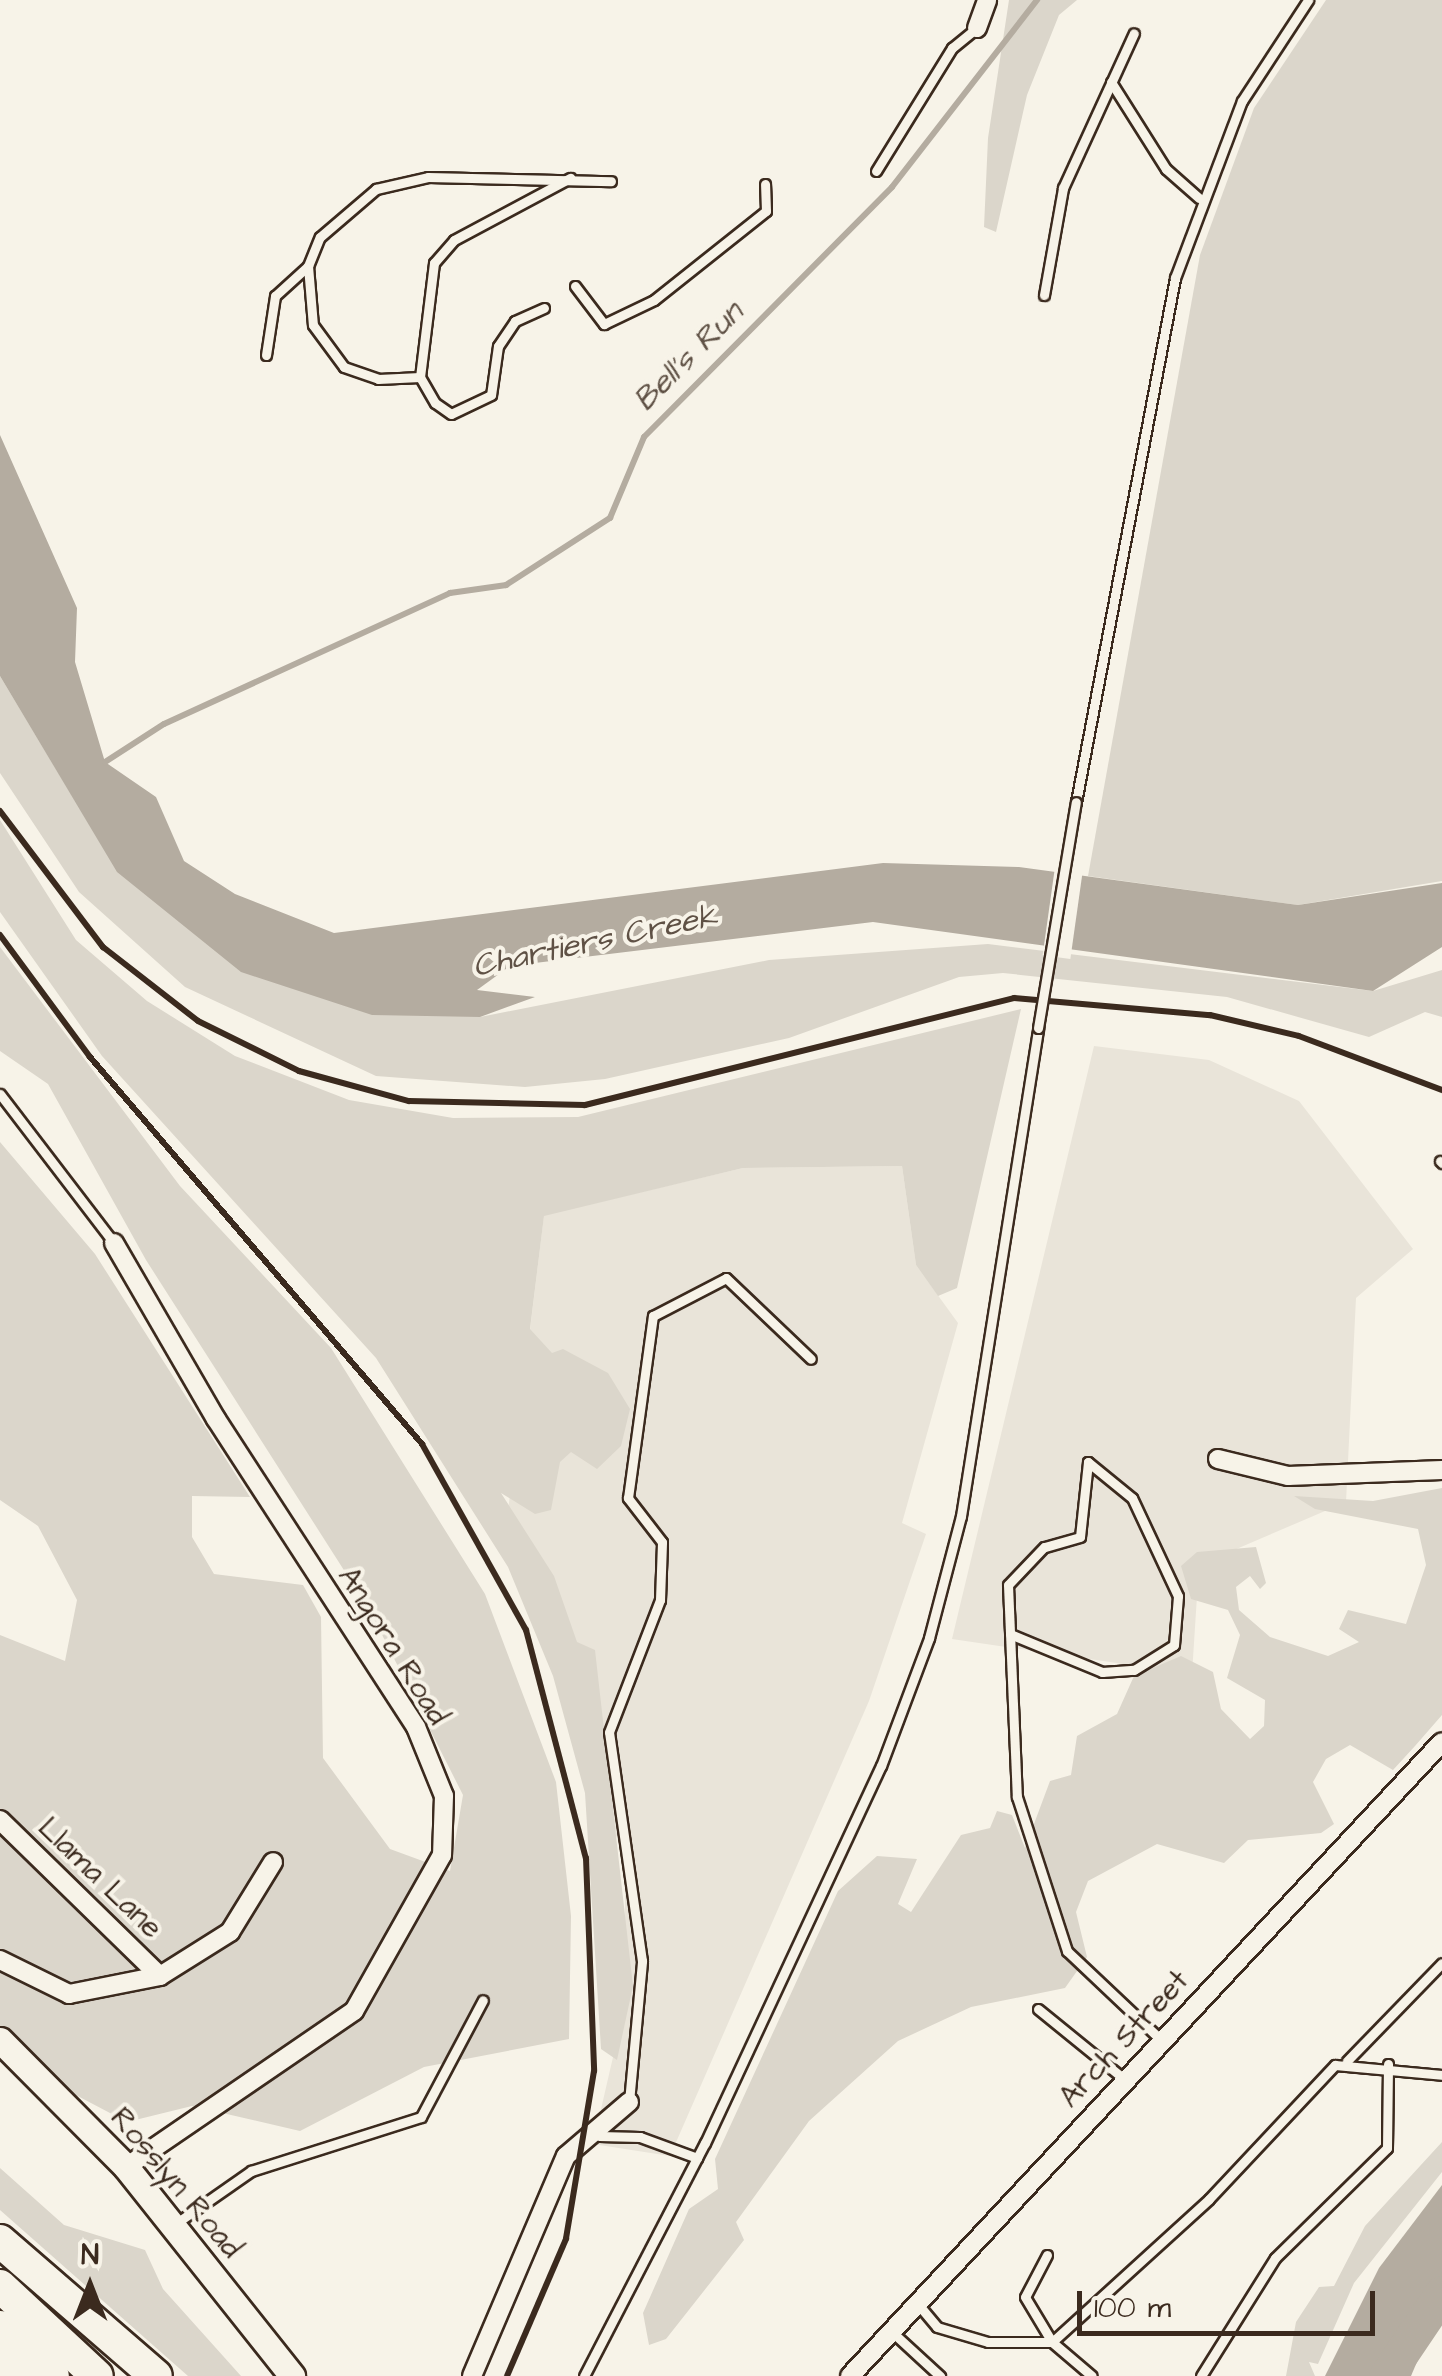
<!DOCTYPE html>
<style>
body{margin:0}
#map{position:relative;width:1442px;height:2376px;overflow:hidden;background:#f7f3e8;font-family:"Architects Daughter",sans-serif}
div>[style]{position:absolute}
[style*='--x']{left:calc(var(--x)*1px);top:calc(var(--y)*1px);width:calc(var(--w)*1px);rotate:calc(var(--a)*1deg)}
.built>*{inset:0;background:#e9e4d9}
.green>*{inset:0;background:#dbd6cb}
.water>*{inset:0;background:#b4aca0}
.pier>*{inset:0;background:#f7f3e8;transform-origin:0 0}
.stream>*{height:6px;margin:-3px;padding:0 3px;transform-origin:3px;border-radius:3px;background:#b4aca0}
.river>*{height:35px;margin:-17.5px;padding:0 17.5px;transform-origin:17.5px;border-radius:17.5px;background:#b4aca0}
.roads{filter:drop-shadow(2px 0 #3b2a1e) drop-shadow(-2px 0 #3b2a1e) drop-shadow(0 2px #3b2a1e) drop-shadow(0 -2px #3b2a1e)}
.lane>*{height:9px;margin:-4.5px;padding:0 4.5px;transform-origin:4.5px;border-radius:4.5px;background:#f7f3e8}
.street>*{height:18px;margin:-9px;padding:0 9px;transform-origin:9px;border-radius:9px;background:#f7f3e8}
.secondary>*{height:25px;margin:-12.5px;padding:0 12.5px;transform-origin:12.5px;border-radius:12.5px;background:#f7f3e8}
.highway>*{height:32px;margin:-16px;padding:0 16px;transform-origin:16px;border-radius:16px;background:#f7f3e8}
.rail>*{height:6px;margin:-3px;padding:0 3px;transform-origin:3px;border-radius:3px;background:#3b2a1e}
.bridges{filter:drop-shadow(2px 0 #3b2a1e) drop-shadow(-2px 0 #3b2a1e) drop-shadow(0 2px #3b2a1e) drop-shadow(0 -2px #3b2a1e)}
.lane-bridge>*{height:9px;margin:-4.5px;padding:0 4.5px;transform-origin:4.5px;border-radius:4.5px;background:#f7f3e8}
span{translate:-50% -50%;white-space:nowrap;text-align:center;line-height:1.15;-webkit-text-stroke:8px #f7f3e8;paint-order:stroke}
.street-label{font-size:30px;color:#3b2a1e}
.water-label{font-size:32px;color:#5f5145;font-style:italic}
.north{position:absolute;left:40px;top:2236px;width:100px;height:100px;-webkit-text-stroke:8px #f7f3e8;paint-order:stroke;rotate:0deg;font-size:28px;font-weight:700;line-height:40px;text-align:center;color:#3b2a1e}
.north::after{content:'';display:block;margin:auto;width:35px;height:45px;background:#3b2a1e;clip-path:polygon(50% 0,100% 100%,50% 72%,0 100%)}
.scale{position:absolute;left:1077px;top:2291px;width:298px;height:45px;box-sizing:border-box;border:5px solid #3b2a1e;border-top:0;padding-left:12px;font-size:30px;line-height:35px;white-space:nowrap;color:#3b2a1e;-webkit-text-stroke:8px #f7f3e8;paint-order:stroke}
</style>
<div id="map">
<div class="built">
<div style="clip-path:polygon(1094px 1046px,1209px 1060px,1299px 1101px,1413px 1249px,1356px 1298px,1346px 1502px,1199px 1565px,1192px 1674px,952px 1639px)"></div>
<div style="clip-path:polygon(902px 1166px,916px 1265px,958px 1323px,902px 1523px,926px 1534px,869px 1701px,670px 2156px,593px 2144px,625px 2005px,625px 1861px,507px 1519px,544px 1215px,743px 1168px)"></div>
</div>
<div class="green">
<div style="clip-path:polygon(1009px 0,1077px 0,1059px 15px,1027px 95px,996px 232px,984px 227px,988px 138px)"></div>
<div style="clip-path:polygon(1326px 0,1442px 0,1442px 881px,1298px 905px,1088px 876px,1200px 255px,1254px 108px)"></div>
<div style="clip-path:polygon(0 676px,116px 869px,480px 1017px,769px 960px,988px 944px,1373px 991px,1442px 970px,1442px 1017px,1425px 1012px,1369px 1037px,1227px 997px,1003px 973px,959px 977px,789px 1038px,605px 1079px,525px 1087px,376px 1076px,185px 987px,79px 892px,0 773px)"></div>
<div style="clip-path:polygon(0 820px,76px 940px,147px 1001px,235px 1056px,349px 1100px,453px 1118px,578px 1117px,1021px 1009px,957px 1288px,938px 1296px,916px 1265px,902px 1166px,743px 1168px,544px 1216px,530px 1329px,552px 1353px,563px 1349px,608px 1373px,630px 1409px,621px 1446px,597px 1469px,571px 1452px,560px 1462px,551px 1510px,535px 1514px,501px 1493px,554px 1576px,577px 1642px,595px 1650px,633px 1986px,617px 2060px,601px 2049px,585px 1793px,553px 1676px,508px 1567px,376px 1358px,102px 1056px,0 912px)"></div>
<div style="clip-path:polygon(0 947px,180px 1186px,331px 1348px,485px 1594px,556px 1782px,571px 1916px,569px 2039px,424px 2067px,300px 2131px,192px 2106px,127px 2122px,0 2055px,0 1635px,65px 1661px,77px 1600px,38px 1526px,0 1500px,0 1142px,95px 1254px,250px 1497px,192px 1496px,192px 1537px,214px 1574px,303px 1585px,321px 1617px,323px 1758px,390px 1849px,450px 1871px,463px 1795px,370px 1611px,146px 1260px,48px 1084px,0 1051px)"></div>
<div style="clip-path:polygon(1442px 1488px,1442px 1715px,1415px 1746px,1393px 1770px,1350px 1745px,1326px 1759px,1313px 1782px,1334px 1824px,1321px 1833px,1248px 1840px,1224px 1863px,1157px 1844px,1088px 1881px,1076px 1912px,1087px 1957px,1065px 1988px,971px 2007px,898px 2041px,809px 2121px,736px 2222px,744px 2240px,666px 2339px,649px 2345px,643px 2313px,689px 2209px,718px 2189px,715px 2159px,838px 1891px,877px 1856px,917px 1859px,898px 1904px,911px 1912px,961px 1835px,990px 1828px,997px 1811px,1012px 1815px,1025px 1848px,1050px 1781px,1071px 1775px,1077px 1736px,1117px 1714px,1134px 1676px,1181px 1656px,1213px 1672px,1221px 1709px,1250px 1739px,1264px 1726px,1265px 1700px,1227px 1678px,1240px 1635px,1228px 1610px,1191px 1599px,1181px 1566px,1197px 1552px,1256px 1547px,1266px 1583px,1260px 1589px,1250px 1576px,1236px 1587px,1239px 1610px,1270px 1637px,1328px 1656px,1359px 1642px,1339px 1629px,1348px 1610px,1406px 1624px,1426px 1565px,1418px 1529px,1315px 1509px,1294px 1496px,1373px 1501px)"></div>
<div style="clip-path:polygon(1442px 2142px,1442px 2172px,1354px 2283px,1318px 2364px,1309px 2362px,1315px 2376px,1286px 2376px,1296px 2322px,1319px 2287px,1334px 2286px,1365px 2226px)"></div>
<div style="clip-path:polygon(0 2168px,64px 2225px,145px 2250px,163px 2289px,241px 2376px,188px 2376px,0 2210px)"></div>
</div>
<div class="water">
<div style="clip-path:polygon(0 435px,77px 608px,75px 662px,105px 762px,156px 797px,184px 861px,235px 894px,334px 933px,883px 863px,1019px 867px,1298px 905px,1442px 883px,1442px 947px,1373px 991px,873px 922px,510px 966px,477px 990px,535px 997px,480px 1017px,372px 1015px,241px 972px,117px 872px,0 676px)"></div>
<div style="clip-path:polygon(1442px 2185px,1442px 2303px,1411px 2376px,1325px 2376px,1379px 2268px)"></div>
</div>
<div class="pier">
<div style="left:1055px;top:867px;width:28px;height:89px;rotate:8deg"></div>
</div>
<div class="stream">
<div style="--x:105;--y:762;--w:70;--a:-32.8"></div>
<div style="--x:164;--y:724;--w:315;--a:-24.6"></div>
<div style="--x:450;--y:593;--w:57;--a:-8.1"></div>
<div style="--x:506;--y:585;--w:124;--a:-32.8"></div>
<div style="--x:610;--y:518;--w:88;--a:-67.2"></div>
<div style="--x:644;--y:437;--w:352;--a:-45.2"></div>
<div style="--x:892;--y:187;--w:237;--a:-52.2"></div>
</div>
<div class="river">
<div style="--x:1386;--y:2376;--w:100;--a:-56"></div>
</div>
<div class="roads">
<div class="lane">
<div style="--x:1111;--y:82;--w:103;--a:57.7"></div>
<div style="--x:1166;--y:169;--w:44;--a:41.3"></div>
<div style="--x:876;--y:171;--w:145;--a:-58.3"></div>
<div style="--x:952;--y:48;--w:32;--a:-39"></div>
<div style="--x:308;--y:266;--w:59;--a:85.2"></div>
<div style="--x:313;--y:325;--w:52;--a:53.6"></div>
<div style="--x:344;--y:367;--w:36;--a:19"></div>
<div style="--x:378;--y:379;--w:42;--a:-2.7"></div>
<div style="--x:575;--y:286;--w:48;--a:52.7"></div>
<div style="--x:604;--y:324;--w:55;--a:-25.6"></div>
<div style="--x:654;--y:300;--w:143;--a:-38.5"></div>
<div style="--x:766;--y:211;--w:27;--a:-92"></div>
<div style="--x:1044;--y:295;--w:109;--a:-79.9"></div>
<div style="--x:1063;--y:188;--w:170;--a:-65.4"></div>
<div style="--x:544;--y:308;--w:32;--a:156"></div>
<div style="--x:515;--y:321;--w:30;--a:124"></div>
<div style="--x:498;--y:346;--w:49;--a:98.1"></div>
<div style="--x:491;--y:395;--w:44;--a:154.6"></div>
<div style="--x:451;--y:414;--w:19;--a:-145"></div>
<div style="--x:435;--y:403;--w:30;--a:-120"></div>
<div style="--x:420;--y:377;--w:115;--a:-83"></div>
<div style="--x:434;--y:263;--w:30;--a:-49"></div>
<div style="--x:454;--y:240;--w:132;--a:-28.1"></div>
<div style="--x:266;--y:355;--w:60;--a:-81.3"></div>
<div style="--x:275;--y:296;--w:45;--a:-42.3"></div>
<div style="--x:308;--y:266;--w:31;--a:-68"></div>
<div style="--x:320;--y:237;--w:74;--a:-40.6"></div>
<div style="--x:376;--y:189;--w:53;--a:-13"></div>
<div style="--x:428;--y:177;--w:183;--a:1.3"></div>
<div style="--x:1076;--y:802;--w:533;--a:-79.3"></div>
<div style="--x:1175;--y:278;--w:189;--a:-69.3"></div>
<div style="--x:1242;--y:101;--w:121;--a:-56.8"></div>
<div style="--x:0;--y:1094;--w:186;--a:52.6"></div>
<div style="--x:1440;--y:1161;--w:3;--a:45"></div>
<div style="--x:1088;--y:1462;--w:75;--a:96.1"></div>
<div style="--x:1080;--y:1537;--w:37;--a:164"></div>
<div style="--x:1044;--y:1547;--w:52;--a:133.5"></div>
<div style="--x:1008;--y:1585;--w:212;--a:87.6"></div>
<div style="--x:1017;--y:1797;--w:162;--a:72"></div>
<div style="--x:1067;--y:1951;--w:129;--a:43.4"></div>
<div style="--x:1010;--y:1634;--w:100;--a:22.4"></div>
<div style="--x:1102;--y:1672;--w:32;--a:-4"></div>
<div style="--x:1134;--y:1670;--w:47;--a:-32"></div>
<div style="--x:1174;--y:1645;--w:49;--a:-85.3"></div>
<div style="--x:1178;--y:1596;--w:108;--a:-115.1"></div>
<div style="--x:1132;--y:1498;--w:57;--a:-140.7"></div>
<div style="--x:1038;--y:2009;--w:111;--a:39.1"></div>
<div style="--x:1347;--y:2061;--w:136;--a:-45.9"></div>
<div style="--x:629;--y:2102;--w:142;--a:-84.7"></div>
<div style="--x:642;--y:1961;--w:231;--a:-98.2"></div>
<div style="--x:609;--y:1732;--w:142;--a:-68.9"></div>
<div style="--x:660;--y:1600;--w:58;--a:-88"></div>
<div style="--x:662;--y:1542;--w:56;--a:-127.7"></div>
<div style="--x:628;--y:1498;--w:184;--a:-82.2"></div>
<div style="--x:653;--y:1316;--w:82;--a:-27.5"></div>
<div style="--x:726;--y:1278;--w:117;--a:43.6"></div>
<div style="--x:599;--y:2136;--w:41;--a:1.4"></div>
<div style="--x:640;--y:2137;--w:61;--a:20.2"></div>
<div style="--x:175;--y:2224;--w:93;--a:-34.9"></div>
<div style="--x:251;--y:2171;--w:178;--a:-17.6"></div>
<div style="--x:421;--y:2117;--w:132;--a:-62.1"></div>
<div style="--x:1047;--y:2255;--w:47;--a:117.6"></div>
<div style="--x:1025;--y:2297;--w:52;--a:59"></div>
<div style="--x:1052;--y:2342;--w:52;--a:40.4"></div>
<div style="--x:917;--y:2303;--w:31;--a:50"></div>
<div style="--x:937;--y:2327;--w:53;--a:16.4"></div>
<div style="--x:988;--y:2342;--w:64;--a:0"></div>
<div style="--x:1052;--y:2342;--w:212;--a:-42.3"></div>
<div style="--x:1209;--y:2199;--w:184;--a:-46.8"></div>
<div style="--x:1335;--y:2065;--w:107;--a:5.3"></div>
<div style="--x:891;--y:2331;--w:67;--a:42.6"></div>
<div style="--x:584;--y:2376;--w:263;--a:-62.6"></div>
<div style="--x:705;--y:2143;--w:416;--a:-65"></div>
<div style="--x:881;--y:1766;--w:137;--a:-69.4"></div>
<div style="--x:929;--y:1638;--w:126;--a:-75.3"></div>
<div style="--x:961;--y:1516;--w:494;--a:-81"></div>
<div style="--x:1201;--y:2376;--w:139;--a:-57.9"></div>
<div style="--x:1275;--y:2258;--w:157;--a:-44.5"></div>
<div style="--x:1387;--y:2148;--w:84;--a:-89.3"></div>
</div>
<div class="street">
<div style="--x:977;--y:28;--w:30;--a:-70"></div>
<div style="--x:114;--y:1243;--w:203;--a:59.9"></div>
<div style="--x:216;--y:1419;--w:367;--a:57"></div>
<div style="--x:416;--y:1727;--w:74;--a:67.9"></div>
<div style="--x:444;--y:1796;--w:59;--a:91.9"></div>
<div style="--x:442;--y:1855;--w:179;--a:119.4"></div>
<div style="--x:354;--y:2011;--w:276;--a:145.6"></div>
<div style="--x:1218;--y:1459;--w:72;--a:13.7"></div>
<div style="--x:1288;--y:1476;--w:154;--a:-2.2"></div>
<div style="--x:0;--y:1820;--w:223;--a:44.3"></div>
<div style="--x:0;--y:1960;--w:77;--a:26.2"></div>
<div style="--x:69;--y:1994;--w:93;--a:-11.2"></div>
<div style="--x:160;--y:1976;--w:83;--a:-32.2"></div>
<div style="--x:230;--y:1932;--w:82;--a:-58.4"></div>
<div style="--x:472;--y:2376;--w:239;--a:-66.9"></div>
<div style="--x:566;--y:2156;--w:83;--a:-40.6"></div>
<div style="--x:850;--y:2376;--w:867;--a:-46.96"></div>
</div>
<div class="secondary">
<div style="--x:0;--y:2040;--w:179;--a:45.2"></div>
<div style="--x:126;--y:2167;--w:267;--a:51.5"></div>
</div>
<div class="highway">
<div style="--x:0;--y:2241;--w:206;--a:40.9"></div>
<div style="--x:0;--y:2286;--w:132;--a:42.9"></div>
<div style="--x:0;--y:2327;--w:72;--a:42.8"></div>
<div style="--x:0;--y:2357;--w:25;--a:48"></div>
</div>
</div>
<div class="rail">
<div style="--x:0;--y:811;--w:171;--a:52.9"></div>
<div style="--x:103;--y:947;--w:120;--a:37.9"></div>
<div style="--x:198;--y:1021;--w:113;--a:26.3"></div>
<div style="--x:299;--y:1071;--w:114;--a:15.3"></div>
<div style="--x:409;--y:1101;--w:176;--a:1.3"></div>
<div style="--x:585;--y:1105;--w:442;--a:-14"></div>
<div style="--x:1014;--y:998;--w:197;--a:5"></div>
<div style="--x:1210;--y:1015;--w:91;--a:13.3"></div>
<div style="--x:1299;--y:1036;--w:153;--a:20.7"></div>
<div style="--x:0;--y:935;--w:152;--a:53.6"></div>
<div style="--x:90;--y:1057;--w:510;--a:49.37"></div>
<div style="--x:422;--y:1444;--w:213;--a:60.8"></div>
<div style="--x:526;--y:1630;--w:236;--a:75.3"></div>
<div style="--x:586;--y:1858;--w:213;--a:87.8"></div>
<div style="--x:594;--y:2071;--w:170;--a:99.5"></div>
<div style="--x:566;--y:2239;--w:149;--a:113.3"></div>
</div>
<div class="bridges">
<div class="lane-bridge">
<div style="--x:1038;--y:1028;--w:229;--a:-80.5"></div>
</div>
</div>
<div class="street-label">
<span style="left:393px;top:1646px;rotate:58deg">Angora Road</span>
<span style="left:100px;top:1878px;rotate:44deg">Llama Lane</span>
<span style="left:1124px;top:2039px;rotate:-47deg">Arch Street</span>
<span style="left:176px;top:2183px;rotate:50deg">Rosslyn Road</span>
</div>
<div class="water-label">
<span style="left:689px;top:357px;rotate:-45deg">Bell's Run</span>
<span style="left:595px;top:942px;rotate:-12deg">Chartiers Creek</span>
</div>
<div class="north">N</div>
<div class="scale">100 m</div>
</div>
